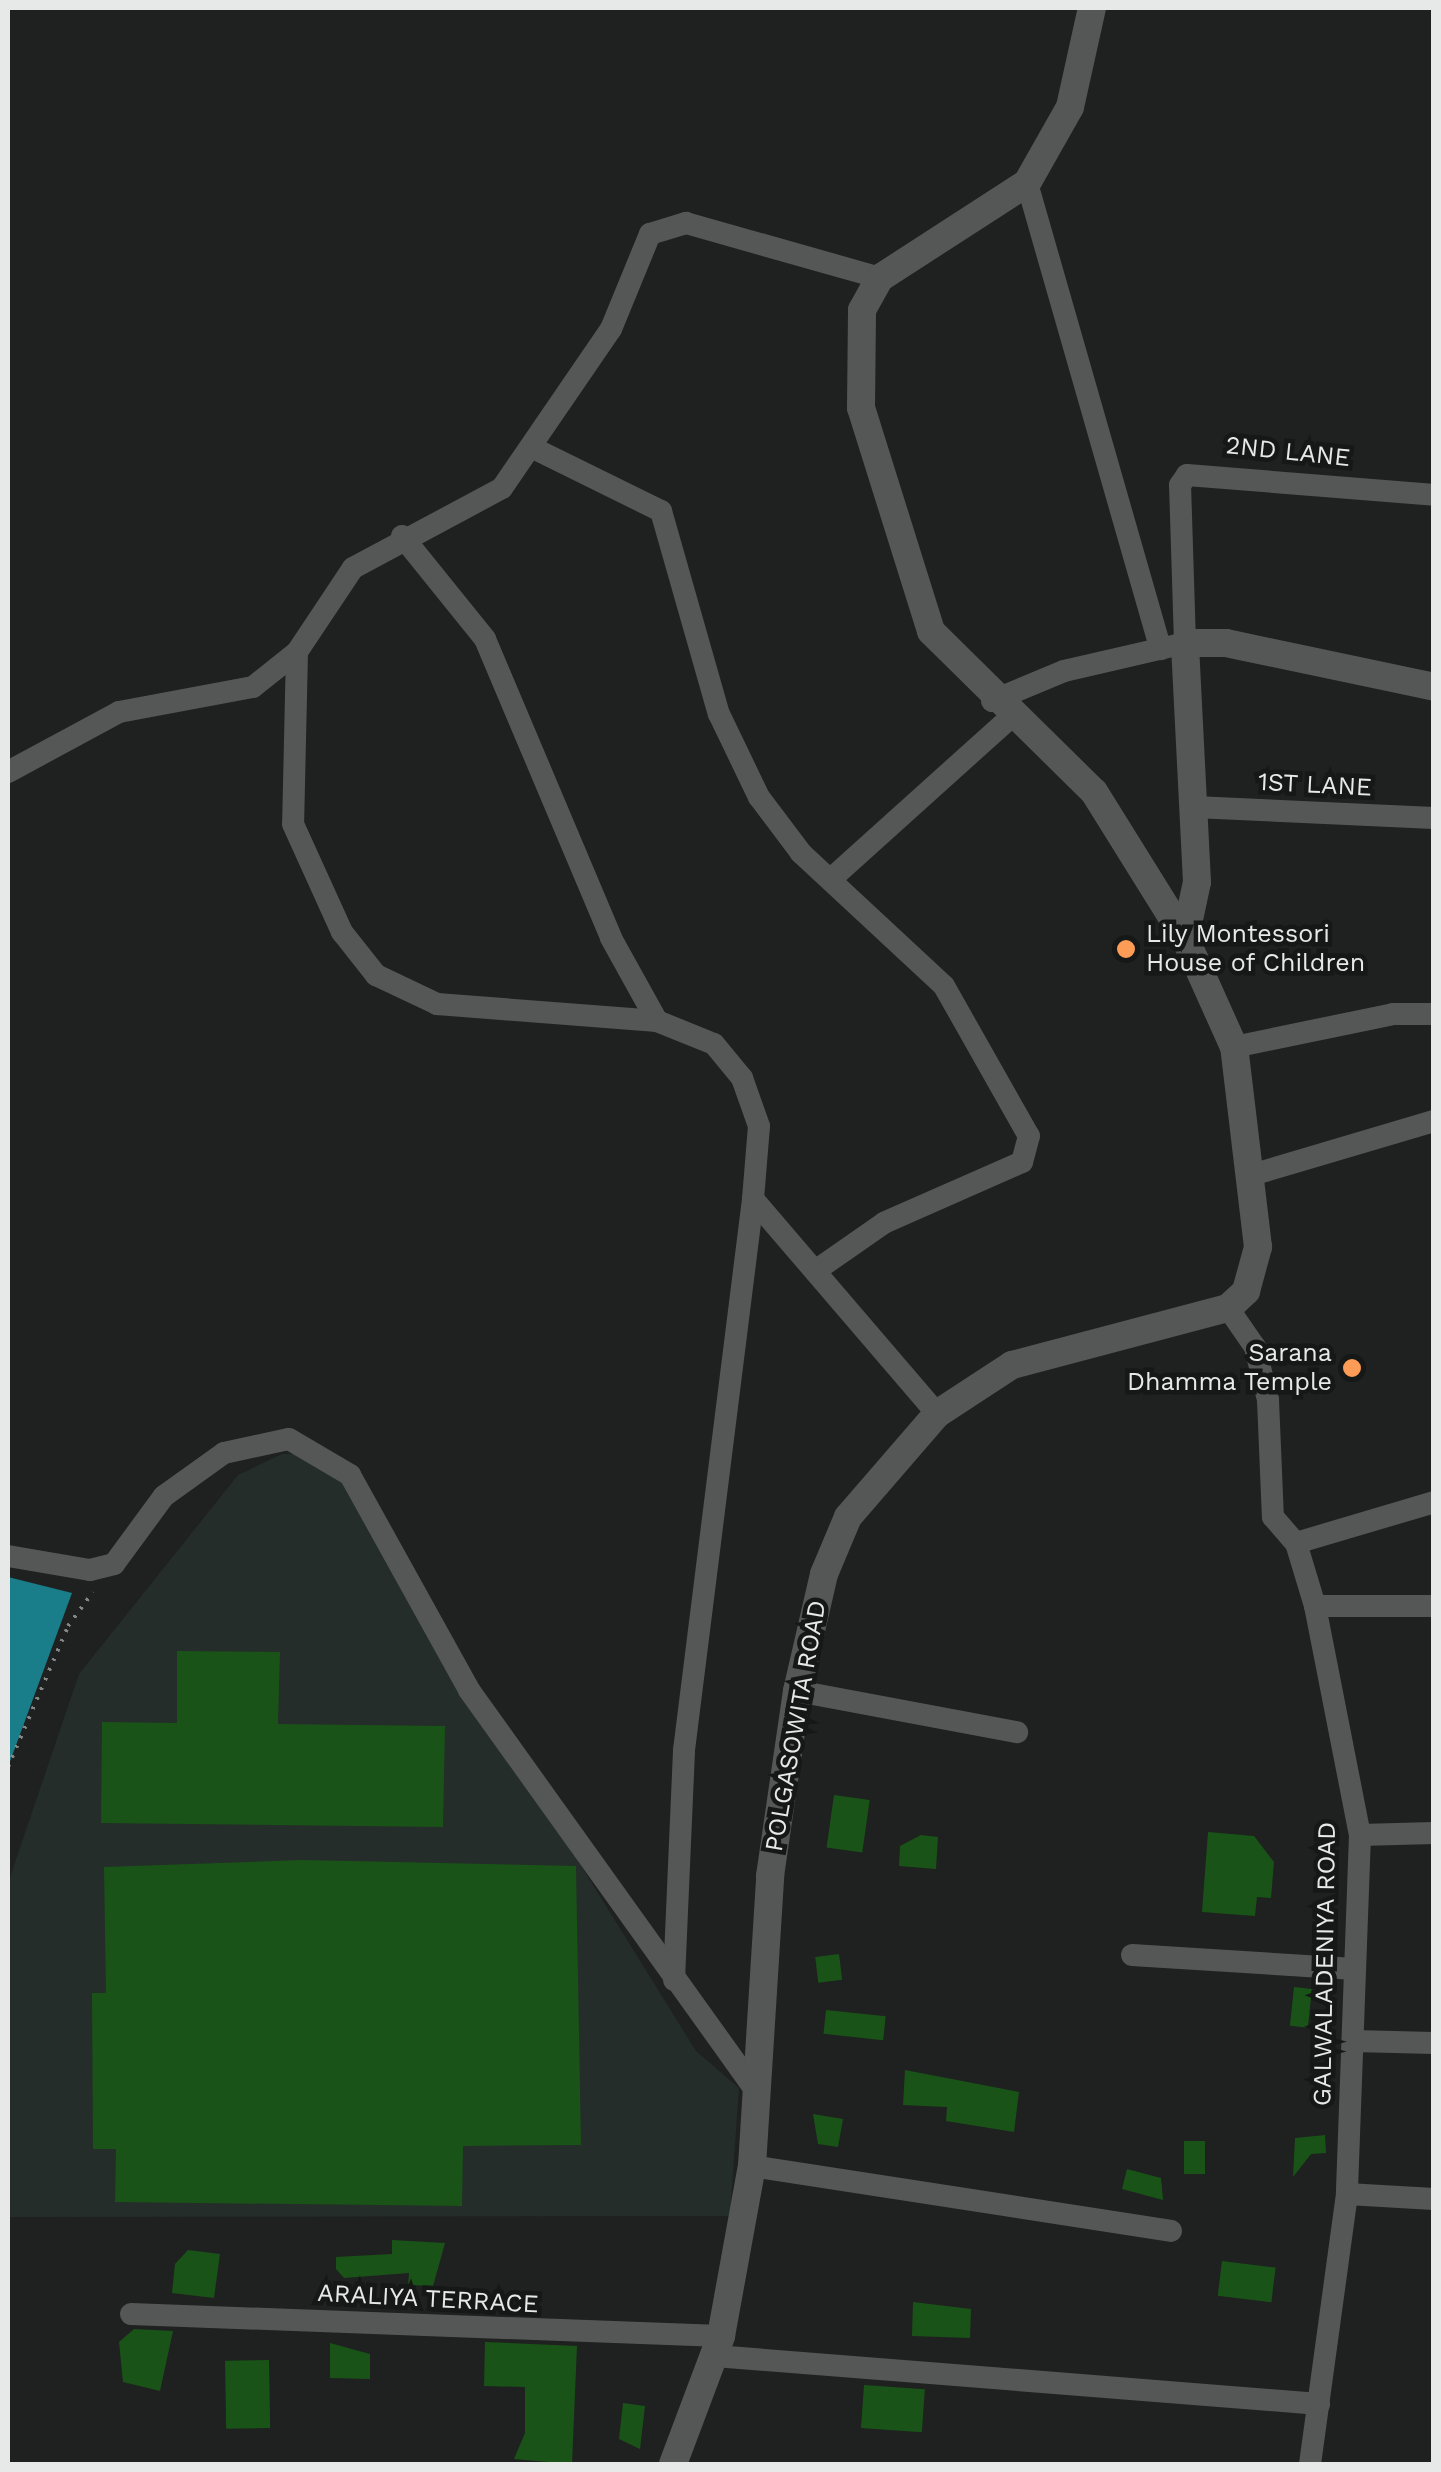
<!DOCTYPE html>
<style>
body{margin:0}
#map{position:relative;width:1441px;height:2472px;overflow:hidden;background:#1e211f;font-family:"Work Sans",sans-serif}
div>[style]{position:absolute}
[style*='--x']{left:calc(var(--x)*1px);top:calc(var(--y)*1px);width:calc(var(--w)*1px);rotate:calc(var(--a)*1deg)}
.built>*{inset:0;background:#242d29}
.water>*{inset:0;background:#1a7d8a}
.building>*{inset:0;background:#1a5318;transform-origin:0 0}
.path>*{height:4px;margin-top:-2px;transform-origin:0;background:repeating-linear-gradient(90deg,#848785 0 2.5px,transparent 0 10.5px)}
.minor>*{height:22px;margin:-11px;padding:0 11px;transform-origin:11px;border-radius:11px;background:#555756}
.tertiary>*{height:28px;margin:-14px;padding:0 14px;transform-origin:14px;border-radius:14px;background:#555756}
.dots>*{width:28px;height:28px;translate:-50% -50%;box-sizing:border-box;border:5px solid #151816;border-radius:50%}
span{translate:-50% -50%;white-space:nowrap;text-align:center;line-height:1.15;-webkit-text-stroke:9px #151816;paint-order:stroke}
.street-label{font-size:25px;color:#e7e9e8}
.poi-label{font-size:25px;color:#e7e9e8}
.left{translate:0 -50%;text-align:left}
.right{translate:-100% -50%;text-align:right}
.frame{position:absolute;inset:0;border:10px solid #e7e9e8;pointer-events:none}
</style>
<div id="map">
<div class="built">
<div style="clip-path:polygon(325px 1453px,696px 2051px,739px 2088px,730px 2216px,8px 2217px,8px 1883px,79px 1674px,238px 1475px,282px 1454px)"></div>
</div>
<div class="water">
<div style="clip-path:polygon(8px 1577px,72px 1593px,8px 1767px)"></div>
</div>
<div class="building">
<div style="clip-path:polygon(177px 1651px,280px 1652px,278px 1724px,445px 1726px,443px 1827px,101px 1823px,102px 1722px,177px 1723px)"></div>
<div style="left:834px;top:1795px;width:36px;height:53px;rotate:8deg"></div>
<div style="clip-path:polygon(1208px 1832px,1254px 1836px,1274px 1862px,1271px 1898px,1257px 1897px,1255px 1916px,1202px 1912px)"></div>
<div style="clip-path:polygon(921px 1835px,938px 1837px,936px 1869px,899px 1866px,900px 1846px)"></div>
<div style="clip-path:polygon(302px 1860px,576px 1866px,581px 2145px,463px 2146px,462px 2206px,115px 2202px,116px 2149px,93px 2149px,92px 1993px,106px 1993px,104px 1867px)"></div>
<div style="left:839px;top:1954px;width:26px;height:24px;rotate:83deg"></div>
<div style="left:1294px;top:1987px;width:18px;height:39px;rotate:6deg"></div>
<div style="left:826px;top:2010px;width:60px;height:24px;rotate:6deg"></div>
<div style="clip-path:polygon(905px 2070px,1019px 2092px,1014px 2132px,946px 2121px,947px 2107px,903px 2105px)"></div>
<div style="clip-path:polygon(813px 2114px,843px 2119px,838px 2147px,818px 2144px)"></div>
<div style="clip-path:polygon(1325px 2135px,1326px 2153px,1311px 2154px,1293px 2177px,1295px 2138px)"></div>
<div style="left:1184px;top:2141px;width:21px;height:33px"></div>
<div style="clip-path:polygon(1127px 2169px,1161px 2178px,1163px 2200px,1122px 2189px)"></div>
<div style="clip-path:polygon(392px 2240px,445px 2243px,433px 2286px,408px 2285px,409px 2273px,344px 2278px,336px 2269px,336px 2257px,392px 2254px)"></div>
<div style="clip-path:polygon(188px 2250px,220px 2254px,214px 2298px,172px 2293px,175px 2264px)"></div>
<div style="left:1222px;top:2261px;width:54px;height:35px;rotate:7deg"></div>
<div style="clip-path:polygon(913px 2302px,971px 2309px,970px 2338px,912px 2336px)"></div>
<div style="clip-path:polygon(134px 2329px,173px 2331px,160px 2391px,123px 2382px,119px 2342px)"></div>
<div style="clip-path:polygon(485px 2342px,577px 2346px,572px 2464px,514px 2459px,525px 2433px,525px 2387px,484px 2386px)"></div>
<div style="clip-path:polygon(330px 2343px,370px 2354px,370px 2379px,330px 2378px)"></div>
<div style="left:269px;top:2360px;width:68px;height:44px;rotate:89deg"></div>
<div style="left:864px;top:2385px;width:61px;height:43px;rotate:4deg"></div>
<div style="clip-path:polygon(623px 2403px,645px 2406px,640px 2449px,619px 2439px)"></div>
</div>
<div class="path">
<div style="--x:8;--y:1767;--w:153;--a:-66.9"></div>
<div style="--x:68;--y:1626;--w:42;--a:-53.7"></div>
</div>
<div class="minor">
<div style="--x:1027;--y:183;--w:485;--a:74"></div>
<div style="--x:531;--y:447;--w:145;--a:26.2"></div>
<div style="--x:661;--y:511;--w:211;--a:74.1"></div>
<div style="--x:719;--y:714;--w:92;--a:64.3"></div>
<div style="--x:759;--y:797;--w:70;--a:53.1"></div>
<div style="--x:801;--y:853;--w:195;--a:42.9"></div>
<div style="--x:944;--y:986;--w:172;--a:60.5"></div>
<div style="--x:1029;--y:1136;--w:27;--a:105"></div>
<div style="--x:1022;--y:1162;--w:151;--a:156.2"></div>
<div style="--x:884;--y:1223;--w:84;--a:145.2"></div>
<div style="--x:402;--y:536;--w:132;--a:51.1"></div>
<div style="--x:485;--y:639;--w:324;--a:67.1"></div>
<div style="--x:611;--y:938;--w:95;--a:61"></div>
<div style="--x:297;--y:652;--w:172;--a:91.3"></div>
<div style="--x:293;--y:824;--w:119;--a:65.6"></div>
<div style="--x:342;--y:932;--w:55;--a:51.7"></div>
<div style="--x:376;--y:975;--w:68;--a:25.4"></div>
<div style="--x:437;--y:1004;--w:221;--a:4.4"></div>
<div style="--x:657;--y:1021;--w:61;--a:22"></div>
<div style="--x:714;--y:1044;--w:44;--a:50.5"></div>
<div style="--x:742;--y:1078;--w:51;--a:70.5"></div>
<div style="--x:759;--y:1126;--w:73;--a:94.7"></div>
<div style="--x:992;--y:701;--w:78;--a:-22.6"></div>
<div style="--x:1064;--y:671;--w:124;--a:-13"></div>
<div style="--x:1185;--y:643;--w:158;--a:-91.8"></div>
<div style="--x:1180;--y:485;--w:12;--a:-55"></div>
<div style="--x:1187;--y:475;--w:248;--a:4.6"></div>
<div style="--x:8;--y:772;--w:126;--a:-28.4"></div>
<div style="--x:119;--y:712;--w:136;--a:-10.6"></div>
<div style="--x:253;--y:687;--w:56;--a:-38.5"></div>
<div style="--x:297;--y:652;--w:101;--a:-56.3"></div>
<div style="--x:353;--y:568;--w:169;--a:-28.2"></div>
<div style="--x:502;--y:488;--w:193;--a:-55.6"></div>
<div style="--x:611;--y:329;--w:103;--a:-67.7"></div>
<div style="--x:650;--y:234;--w:38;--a:-17"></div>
<div style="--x:686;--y:223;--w:202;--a:15.8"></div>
<div style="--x:1194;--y:807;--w:240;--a:2.6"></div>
<div style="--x:831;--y:879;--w:242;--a:-42"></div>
<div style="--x:1234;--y:1047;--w:162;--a:-11.7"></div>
<div style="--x:1393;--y:1014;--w:41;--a:0"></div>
<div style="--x:1255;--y:1174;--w:187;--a:-16.5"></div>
<div style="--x:1228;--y:1308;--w:47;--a:55.3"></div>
<div style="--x:1255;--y:1347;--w:55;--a:76.2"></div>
<div style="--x:1268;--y:1400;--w:117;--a:87.6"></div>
<div style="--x:1273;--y:1517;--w:35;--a:49"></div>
<div style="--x:1296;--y:1543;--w:66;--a:73.2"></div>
<div style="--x:1315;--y:1606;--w:233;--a:78.9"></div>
<div style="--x:1360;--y:1835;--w:359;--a:92.1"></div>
<div style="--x:1347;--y:2194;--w:273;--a:97.8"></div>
<div style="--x:1296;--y:1543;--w:144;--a:-16.5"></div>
<div style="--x:8;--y:1556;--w:83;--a:9.7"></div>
<div style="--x:90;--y:1570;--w:25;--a:-14"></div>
<div style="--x:114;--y:1564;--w:84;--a:-53.7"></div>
<div style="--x:164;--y:1496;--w:74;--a:-35.6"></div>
<div style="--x:224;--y:1453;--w:66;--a:-12.2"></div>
<div style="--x:289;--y:1439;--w:71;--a:30.5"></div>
<div style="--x:350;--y:1475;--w:246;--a:61"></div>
<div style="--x:469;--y:1690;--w:495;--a:54.4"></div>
<div style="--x:1315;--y:1606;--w:119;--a:0"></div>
<div style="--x:797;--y:1691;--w:224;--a:10.6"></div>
<div style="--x:1360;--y:1835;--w:74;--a:-1.5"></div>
<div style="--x:1132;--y:1955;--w:223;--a:3.6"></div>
<div style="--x:674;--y:1980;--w:230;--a:-87.5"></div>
<div style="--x:684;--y:1750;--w:555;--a:-82.86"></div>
<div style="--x:753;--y:1199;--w:283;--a:49.4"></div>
<div style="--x:1353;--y:2041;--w:81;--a:1.4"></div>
<div style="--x:752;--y:2166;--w:424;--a:8.8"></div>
<div style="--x:1347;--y:2194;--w:87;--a:3.3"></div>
<div style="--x:131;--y:2314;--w:590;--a:2.14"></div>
<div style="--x:715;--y:2356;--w:606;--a:4.54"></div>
</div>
<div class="tertiary">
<div style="--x:1185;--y:938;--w:57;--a:-77.9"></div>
<div style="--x:1197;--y:882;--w:239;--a:-92.9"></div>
<div style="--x:1185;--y:643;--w:41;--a:0"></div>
<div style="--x:1226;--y:643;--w:213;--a:11.9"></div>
<div style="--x:673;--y:2464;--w:137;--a:-69.4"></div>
<div style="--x:721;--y:2336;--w:173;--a:-79.7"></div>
<div style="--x:752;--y:2166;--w:291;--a:-86.4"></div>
<div style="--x:770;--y:1876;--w:187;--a:-81.7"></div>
<div style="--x:797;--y:1691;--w:120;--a:-77"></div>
<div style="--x:824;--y:1574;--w:62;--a:-67.2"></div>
<div style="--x:848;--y:1517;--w:136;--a:-49.2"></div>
<div style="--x:937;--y:1414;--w:90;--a:-33.2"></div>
<div style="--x:1012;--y:1365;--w:223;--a:-14.8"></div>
<div style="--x:1228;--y:1308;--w:25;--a:-43"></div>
<div style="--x:1246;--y:1291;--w:46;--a:-74.7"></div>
<div style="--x:1258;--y:1247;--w:201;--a:-96.8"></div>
<div style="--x:1234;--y:1047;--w:120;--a:-114.2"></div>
<div style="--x:1185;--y:938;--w:172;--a:-121.9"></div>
<div style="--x:1094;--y:792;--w:229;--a:-135.4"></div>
<div style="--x:931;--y:631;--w:234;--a:-107.4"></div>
<div style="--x:861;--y:408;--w:98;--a:-89.4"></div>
<div style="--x:862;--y:310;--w:37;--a:-61"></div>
<div style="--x:880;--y:278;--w:175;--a:-32.9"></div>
<div style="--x:1027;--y:183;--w:87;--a:-60.5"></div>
<div style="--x:1070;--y:107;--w:101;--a:-77.5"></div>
</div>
<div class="dots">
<div style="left:1126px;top:949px;background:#fd9c56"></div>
<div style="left:1352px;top:1368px;background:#fd9c56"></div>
</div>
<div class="street-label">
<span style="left:1288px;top:452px;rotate:6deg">2ND LANE</span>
<span style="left:1315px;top:785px;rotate:3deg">1ST LANE</span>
<span style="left:796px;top:1726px;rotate:-80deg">POLGASOWITA ROAD</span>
<span style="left:1325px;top:1964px;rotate:-89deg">GALWALADENIYA ROAD</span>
<span style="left:428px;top:2299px;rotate:3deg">ARALIYA TERRACE</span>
</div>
<div class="poi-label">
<span class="left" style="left:1146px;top:949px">Lily Montessori<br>House of Children</span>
<span class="right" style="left:1332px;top:1368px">Sarana<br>Dhamma Temple</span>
</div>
<div class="frame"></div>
</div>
